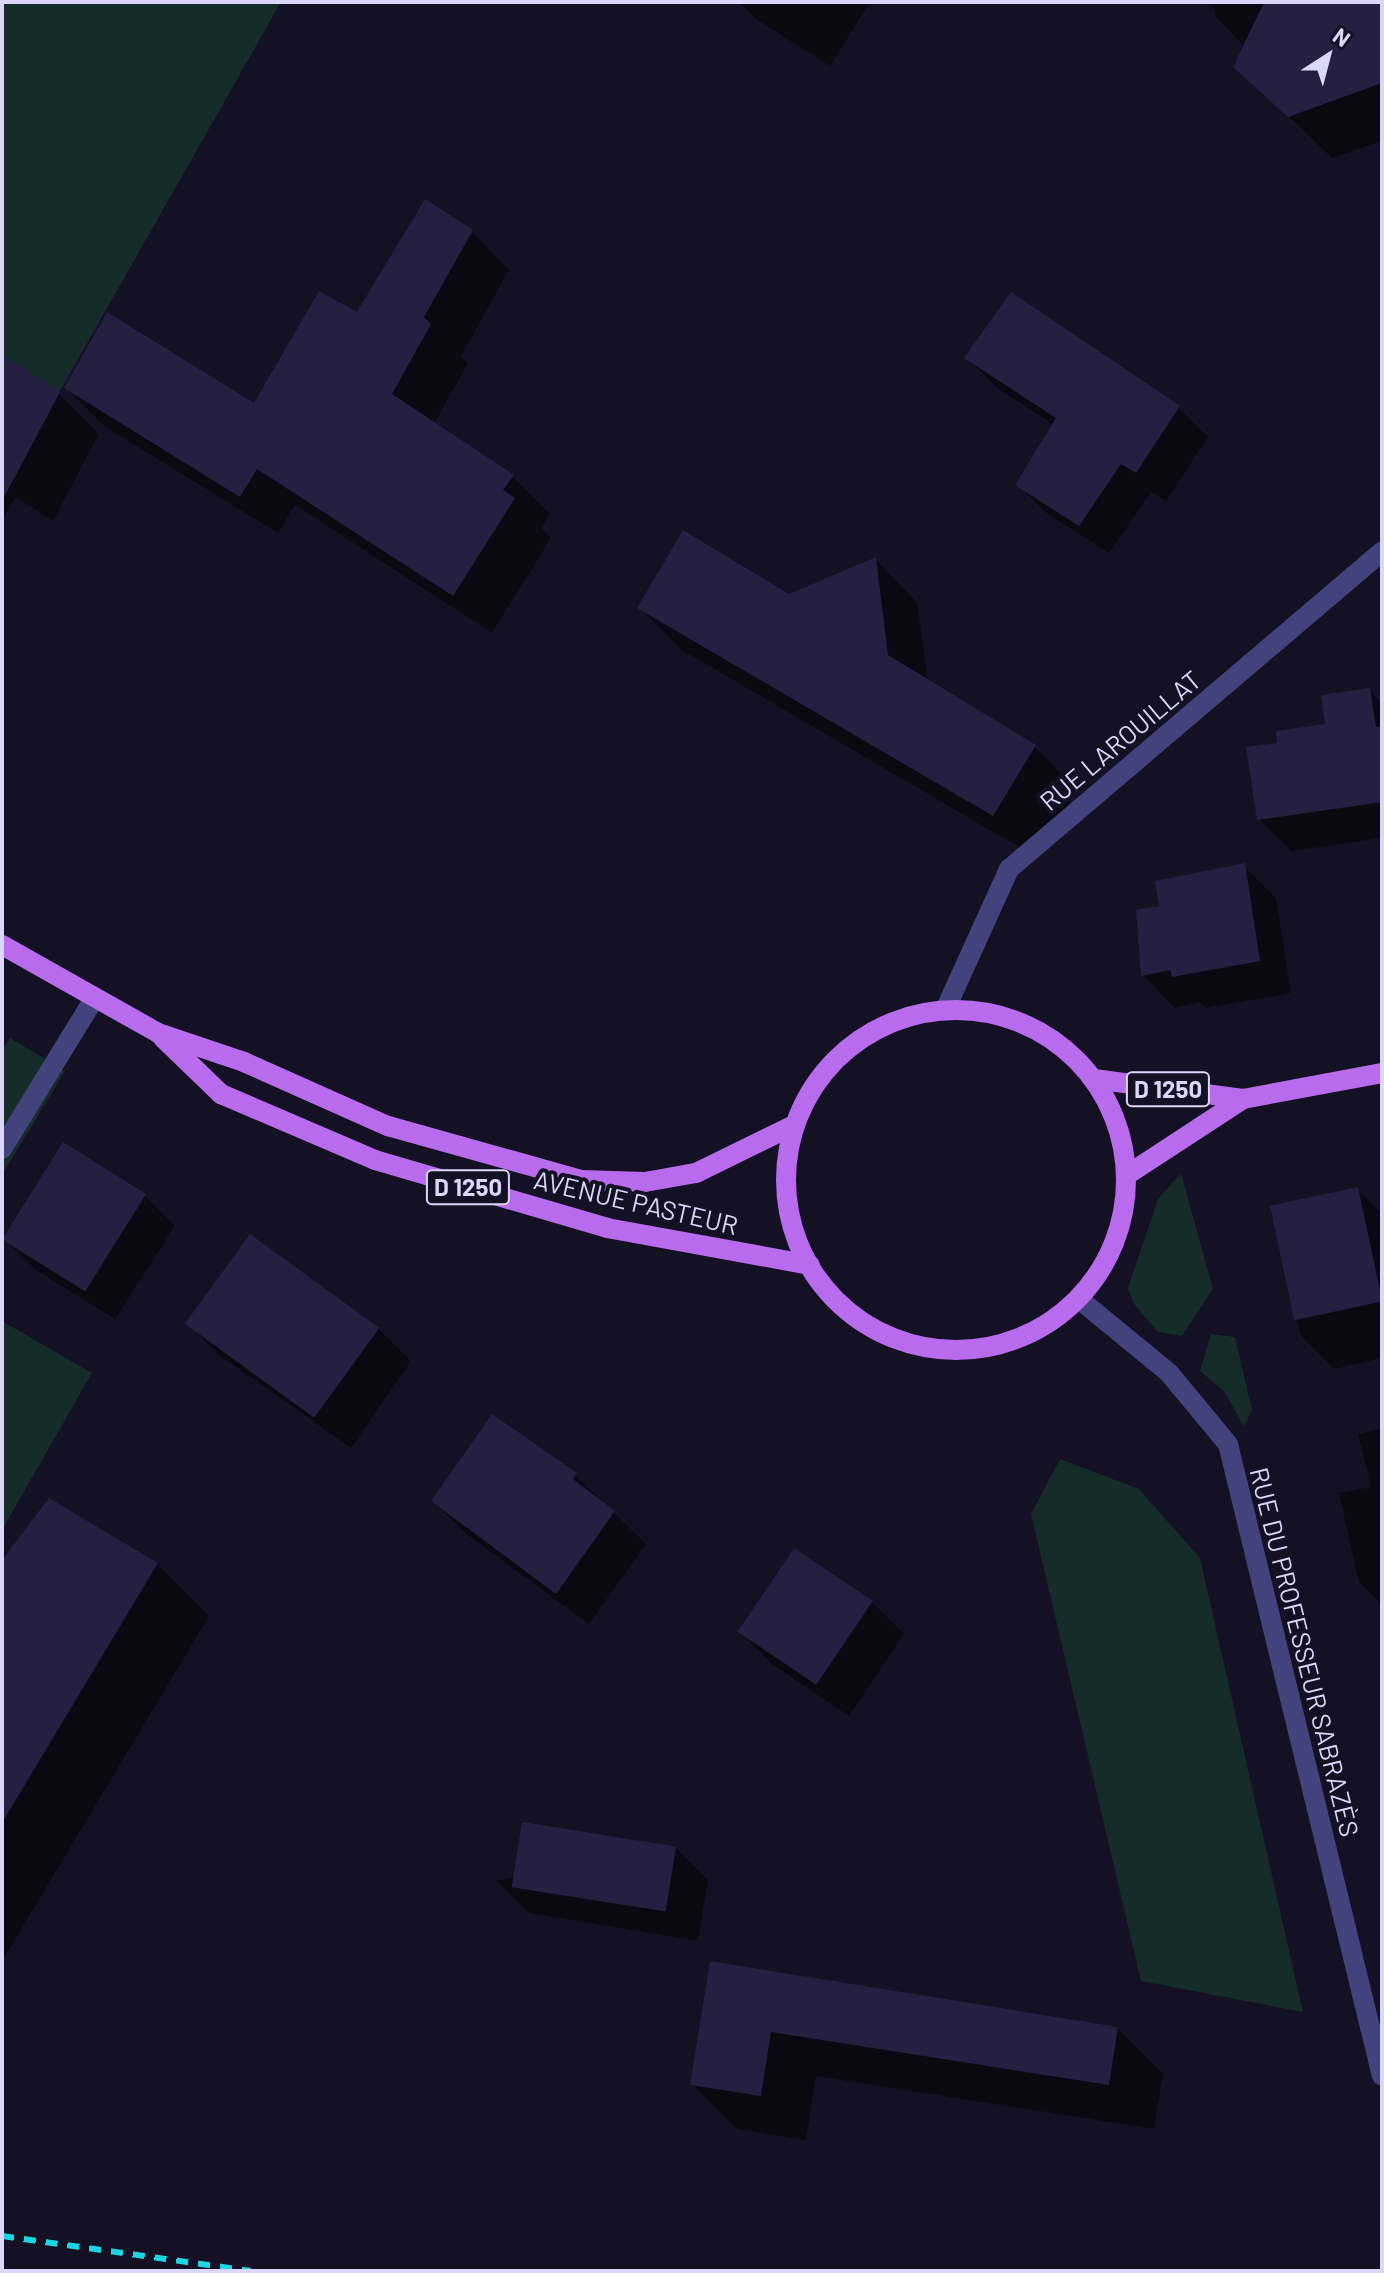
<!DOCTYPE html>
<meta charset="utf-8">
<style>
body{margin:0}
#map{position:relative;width:1384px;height:2273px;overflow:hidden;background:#131123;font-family:Barlow,sans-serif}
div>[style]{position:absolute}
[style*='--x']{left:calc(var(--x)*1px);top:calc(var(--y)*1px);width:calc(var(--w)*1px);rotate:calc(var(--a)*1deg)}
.green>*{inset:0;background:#152c2a}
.shadow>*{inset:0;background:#0007}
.building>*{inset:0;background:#251f41;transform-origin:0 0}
.lane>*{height:20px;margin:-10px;padding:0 10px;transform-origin:10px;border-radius:10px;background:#42427c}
.street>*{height:20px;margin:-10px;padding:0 10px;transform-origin:10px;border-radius:10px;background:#42427c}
.primary>*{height:20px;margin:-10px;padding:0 10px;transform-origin:10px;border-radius:10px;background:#b86bed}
.primary>.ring{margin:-10px;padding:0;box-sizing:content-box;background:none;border:20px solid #b86bed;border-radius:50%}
.rail>*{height:6px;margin-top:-3px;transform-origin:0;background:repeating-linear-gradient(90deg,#1bd5e3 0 12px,transparent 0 22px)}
span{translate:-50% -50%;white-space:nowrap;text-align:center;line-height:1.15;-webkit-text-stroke:8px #131123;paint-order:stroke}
.shield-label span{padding:2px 6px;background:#131123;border:2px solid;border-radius:6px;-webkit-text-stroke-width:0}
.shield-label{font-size:24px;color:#dad7fa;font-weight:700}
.street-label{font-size:26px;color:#dad7fa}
.frame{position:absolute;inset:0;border:4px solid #dad7fa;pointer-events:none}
.north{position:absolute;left:1288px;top:16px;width:80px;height:80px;-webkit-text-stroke:6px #131123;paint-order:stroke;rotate:36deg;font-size:22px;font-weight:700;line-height:32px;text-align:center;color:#dad7fa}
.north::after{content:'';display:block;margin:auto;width:28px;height:36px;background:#dad7fa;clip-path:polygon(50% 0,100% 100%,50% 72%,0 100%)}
</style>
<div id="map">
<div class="green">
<div style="clip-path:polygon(2px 2px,281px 2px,2px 493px)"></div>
<div style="clip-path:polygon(10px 1038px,65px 1071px,2px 1175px,2px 1050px)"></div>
<div style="clip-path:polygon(1181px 1173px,1213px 1289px,1182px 1336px,1158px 1332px,1134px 1304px,1128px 1288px,1158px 1199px)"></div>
<div style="clip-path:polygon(2px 1321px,92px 1373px,2px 1530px)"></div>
<div style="clip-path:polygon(1211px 1334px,1235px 1337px,1252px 1410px,1244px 1427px,1225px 1392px,1200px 1371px)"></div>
<div style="clip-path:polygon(1060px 1459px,1139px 1489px,1200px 1558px,1303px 2012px,1141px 1981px,1031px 1514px)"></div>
</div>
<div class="shadow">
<div style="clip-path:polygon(739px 2px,870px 2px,830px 66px,756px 19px)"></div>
<div style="clip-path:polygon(1211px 2px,1382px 2px,1382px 141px,1332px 158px,1236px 66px,1245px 47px,1217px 18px)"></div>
<div style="clip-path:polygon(472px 232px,509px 270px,461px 356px,468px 363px,434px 424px,512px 476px,550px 514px,541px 528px,551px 538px,492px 633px,295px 505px,278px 533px,104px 426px,66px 388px,254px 406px,358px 315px)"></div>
<div style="clip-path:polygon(2px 357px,59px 394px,99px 434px,53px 521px,16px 497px,2px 520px)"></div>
<div style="clip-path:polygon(967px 358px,1179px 408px,1208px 437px,1166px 501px,1151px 492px,1109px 553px,1046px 513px,1017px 484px,1054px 425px,996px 387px)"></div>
<div style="clip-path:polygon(875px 559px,917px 602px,928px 682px,1035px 747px,1077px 790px,1036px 857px,682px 650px,640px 608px,789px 596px)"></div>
<div style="clip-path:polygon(1369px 690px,1382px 703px,1382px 838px,1292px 851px,1259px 819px,1328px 725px)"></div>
<div style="clip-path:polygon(1244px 866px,1276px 898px,1291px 993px,1206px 1008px,1200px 1002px,1175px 1008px,1143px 975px,1161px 908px)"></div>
<div style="clip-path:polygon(63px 1145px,145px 1196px,175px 1226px,115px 1319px,36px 1270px,5px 1240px)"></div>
<div style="clip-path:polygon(1358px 1190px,1382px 1214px,1382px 1358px,1334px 1369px,1301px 1336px,1273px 1209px)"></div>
<div style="clip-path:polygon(186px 1322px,379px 1329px,411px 1361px,351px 1448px,218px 1354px)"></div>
<div style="clip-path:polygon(1382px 1428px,1382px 1605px,1359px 1582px,1339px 1493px,1371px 1487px,1358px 1434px)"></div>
<div style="clip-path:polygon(575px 1475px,646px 1544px,589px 1624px,465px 1533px,433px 1501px)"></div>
<div style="clip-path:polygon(2px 1564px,157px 1564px,209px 1616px,2px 1961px)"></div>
<div style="clip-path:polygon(872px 1602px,904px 1634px,849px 1716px,772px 1664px,740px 1632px)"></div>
<div style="clip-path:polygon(675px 1847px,708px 1880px,698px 1941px,529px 1913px,497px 1881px)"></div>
<div style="clip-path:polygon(711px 1963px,1118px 2029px,1163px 2074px,1154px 2129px,816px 2076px,806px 2140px,737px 2129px,692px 2084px)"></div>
</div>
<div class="building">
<div style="clip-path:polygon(1264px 2px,1382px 2px,1382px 83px,1288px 117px,1233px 67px)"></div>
<div style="clip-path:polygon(425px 199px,473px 230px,424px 317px,431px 324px,392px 394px,514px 475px,503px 490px,515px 498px,453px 596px,257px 469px,240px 497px,64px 388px,107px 312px,254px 403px,319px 291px,357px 312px)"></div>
<div style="clip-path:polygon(1011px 292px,1180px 406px,1136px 473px,1121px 464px,1079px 526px,1015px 485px,1056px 418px,964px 358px)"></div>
<div style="clip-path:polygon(2px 355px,60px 392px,2px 501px)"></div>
<div style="clip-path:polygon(683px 530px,789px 594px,876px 557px,888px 655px,1036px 745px,993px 816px,637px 608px)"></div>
<div style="clip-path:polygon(1370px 688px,1376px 727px,1382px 726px,1382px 802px,1257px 820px,1246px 747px,1277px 743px,1276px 731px,1325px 724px,1321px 695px)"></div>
<div style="clip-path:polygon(1245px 863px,1260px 961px,1172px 977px,1170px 970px,1141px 976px,1136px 910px,1159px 906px,1155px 881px)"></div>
<div style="left:63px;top:1142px;width:98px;height:115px;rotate:32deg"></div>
<div style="left:1358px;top:1187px;width:117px;height:90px;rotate:78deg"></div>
<div style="left:250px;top:1234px;width:160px;height:111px;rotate:36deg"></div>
<div style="clip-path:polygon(492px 1414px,577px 1473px,573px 1479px,615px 1511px,556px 1594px,431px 1501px)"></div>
<div style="clip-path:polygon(49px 1498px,158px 1563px,2px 1823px,2px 1560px)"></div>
<div style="left:794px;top:1548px;width:95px;height:101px;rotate:34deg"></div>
<div style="left:522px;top:1822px;width:156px;height:66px;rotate:9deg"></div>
<div style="clip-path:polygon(710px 1961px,1118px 2027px,1109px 2085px,771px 2032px,761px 2096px,690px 2085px)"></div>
</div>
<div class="lane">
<div style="--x:2;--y:1149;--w:176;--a:-58.5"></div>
</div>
<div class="street">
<div style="--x:946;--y:1008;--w:153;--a:-65.6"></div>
<div style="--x:1009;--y:869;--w:490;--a:-40.4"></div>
<div style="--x:1079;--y:1299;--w:117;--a:39.4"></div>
<div style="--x:1169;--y:1373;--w:92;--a:50.3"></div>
<div style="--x:1228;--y:1444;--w:650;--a:76.31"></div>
</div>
<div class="primary">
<div style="--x:2;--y:945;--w:179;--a:29.4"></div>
<div style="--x:158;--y:1033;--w:91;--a:18.6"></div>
<div style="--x:244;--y:1062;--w:158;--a:24"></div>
<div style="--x:388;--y:1126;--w:200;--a:15.6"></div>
<div style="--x:581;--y:1180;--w:64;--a:1.8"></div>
<div style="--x:645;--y:1182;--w:52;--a:-10"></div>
<div style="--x:696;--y:1173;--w:107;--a:-26.1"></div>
<div class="ring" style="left:786px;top:1010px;width:320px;height:320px"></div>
<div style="--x:163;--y:1038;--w:81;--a:44"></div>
<div style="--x:221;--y:1094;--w:168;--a:23.2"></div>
<div style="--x:375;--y:1160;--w:242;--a:16.3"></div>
<div style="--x:607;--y:1228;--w:206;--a:10.3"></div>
<div style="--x:1094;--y:1079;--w:150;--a:7.6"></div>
<div style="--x:1243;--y:1099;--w:141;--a:-10.6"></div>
<div style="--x:1127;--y:1175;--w:139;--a:-33.2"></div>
</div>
<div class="rail">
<div style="--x:2;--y:2236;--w:251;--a:8"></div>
</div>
<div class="shield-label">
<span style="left:1168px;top:1089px">D 1250</span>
<span style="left:468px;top:1187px">D 1250</span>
</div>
<div class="street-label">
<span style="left:1120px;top:740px;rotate:-40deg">RUE LAROUILLAT</span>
<span style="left:636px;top:1202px;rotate:13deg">AVENUE PASTEUR</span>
<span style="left:1305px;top:1652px;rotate:76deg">RUE DU PROFESSEUR SABRAZÈS</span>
</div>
<div class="frame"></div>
<div class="north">N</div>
</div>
